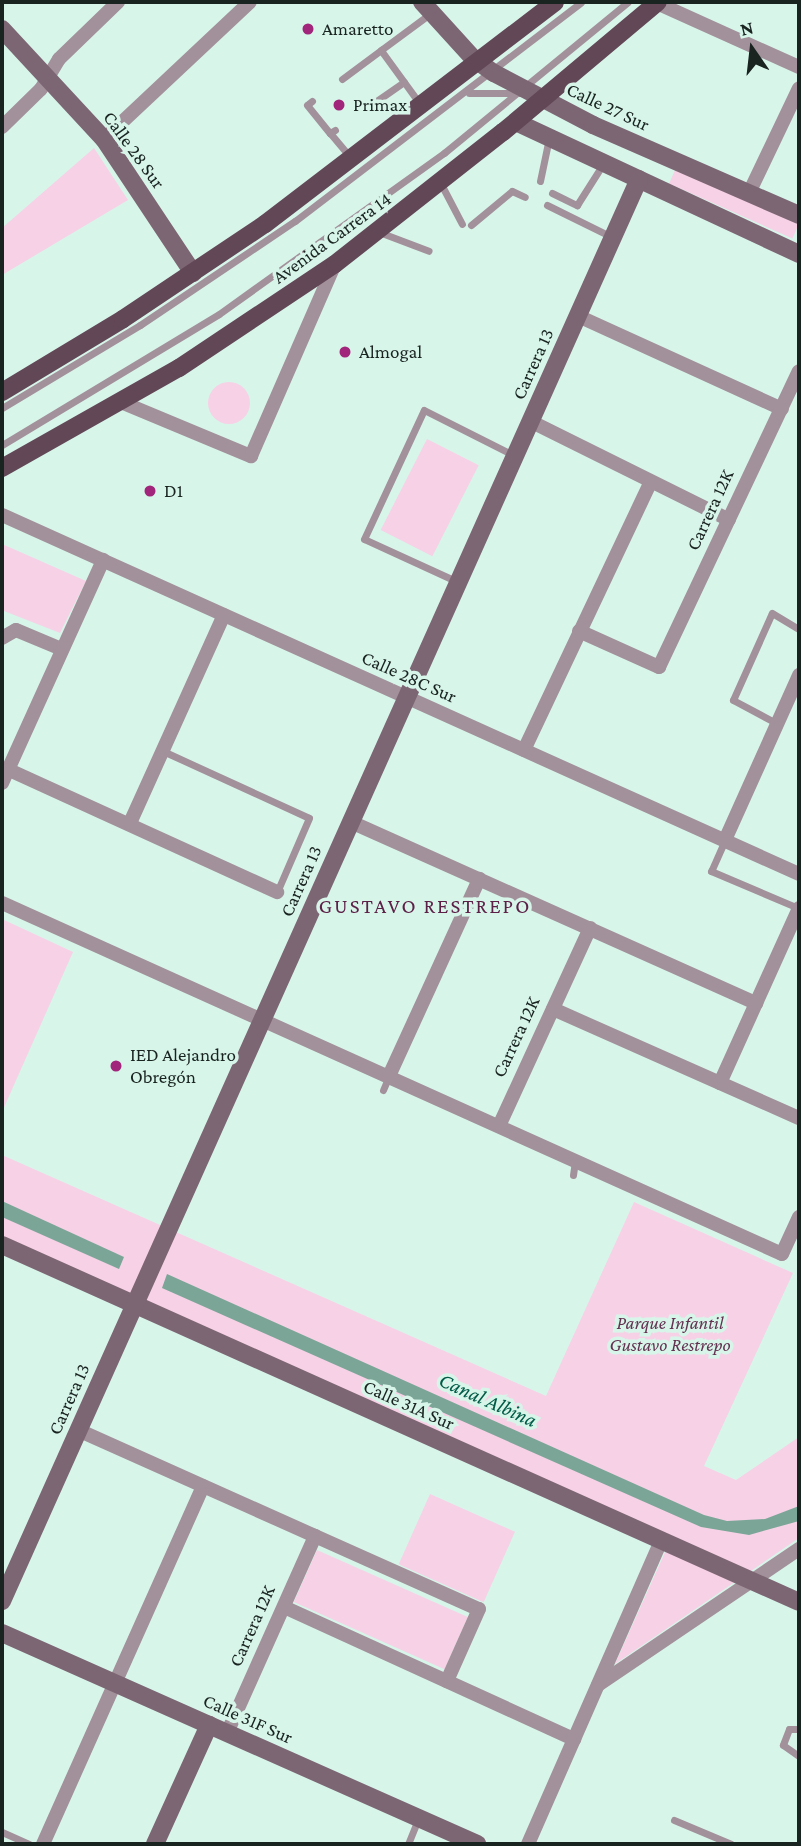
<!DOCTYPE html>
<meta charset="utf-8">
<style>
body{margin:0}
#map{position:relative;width:801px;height:1846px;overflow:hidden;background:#d8f5ea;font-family:"Crimson Pro",serif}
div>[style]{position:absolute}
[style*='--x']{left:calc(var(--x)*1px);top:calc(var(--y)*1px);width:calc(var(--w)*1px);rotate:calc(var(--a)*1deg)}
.green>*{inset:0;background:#f7d1e6;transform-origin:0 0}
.round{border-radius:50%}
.water>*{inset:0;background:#7ba697}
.lane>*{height:7px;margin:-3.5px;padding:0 3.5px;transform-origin:3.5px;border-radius:3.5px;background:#a2919a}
.street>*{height:14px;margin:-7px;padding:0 7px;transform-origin:7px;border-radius:7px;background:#a2919a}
.secondary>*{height:18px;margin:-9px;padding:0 9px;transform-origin:9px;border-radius:9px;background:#7d6673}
.primary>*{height:18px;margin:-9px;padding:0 9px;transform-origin:9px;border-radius:9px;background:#624757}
.dots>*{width:19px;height:19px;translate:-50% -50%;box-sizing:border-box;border:4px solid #d8f5ea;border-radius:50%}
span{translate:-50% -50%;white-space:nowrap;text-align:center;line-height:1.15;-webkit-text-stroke:7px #d8f5ea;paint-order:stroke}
.poi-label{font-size:19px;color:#192320}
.left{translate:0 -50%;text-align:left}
.street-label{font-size:19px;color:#192320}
.park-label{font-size:19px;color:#643251;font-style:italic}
.neighbourhood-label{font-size:21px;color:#5d2148;letter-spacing:2px}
.water-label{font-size:21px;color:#015b46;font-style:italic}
.frame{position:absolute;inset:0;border:4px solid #192320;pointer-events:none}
.north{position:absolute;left:717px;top:14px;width:70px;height:70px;-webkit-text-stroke:5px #d8f5ea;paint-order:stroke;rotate:346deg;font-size:19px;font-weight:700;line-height:28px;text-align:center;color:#192320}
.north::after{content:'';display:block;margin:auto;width:24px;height:32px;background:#192320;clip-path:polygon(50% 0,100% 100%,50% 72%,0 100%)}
</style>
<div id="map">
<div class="green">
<div style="clip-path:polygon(94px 148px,128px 200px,2px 275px,2px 228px)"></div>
<div style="left:676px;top:168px;width:135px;height:17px;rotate:24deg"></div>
<div class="round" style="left:208px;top:382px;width:42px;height:42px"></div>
<div style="left:427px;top:439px;width:58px;height:102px;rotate:27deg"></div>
<div style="clip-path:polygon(2px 544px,86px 581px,60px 633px,4px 611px)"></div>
<div style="clip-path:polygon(2px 919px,73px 952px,2px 1112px)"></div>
<div style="clip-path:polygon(2px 1155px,546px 1396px,634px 1202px,793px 1273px,704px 1466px,736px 1480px,799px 1437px,799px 1538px,615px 1664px,671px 1539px,2px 1236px)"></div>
<div style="left:430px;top:1494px;width:93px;height:77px;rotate:24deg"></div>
<div style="left:317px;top:1550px;width:165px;height:57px;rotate:24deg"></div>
</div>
<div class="water">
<div style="clip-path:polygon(2px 1201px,124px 1257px,119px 1269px,2px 1217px)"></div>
<div style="clip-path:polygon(167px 1274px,704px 1515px,727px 1521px,765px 1519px,799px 1506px,799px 1521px,749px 1535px,701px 1527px,162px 1288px)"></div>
</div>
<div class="lane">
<div style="--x:342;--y:79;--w:49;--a:-36.6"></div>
<div style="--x:404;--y:82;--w:39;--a:-126"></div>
<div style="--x:381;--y:50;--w:62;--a:-36.5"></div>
<div style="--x:469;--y:93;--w:50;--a:0"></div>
<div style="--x:312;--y:101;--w:6;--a:141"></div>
<div style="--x:307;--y:105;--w:36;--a:51"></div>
<div style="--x:365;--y:109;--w:47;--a:-34.7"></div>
<div style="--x:404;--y:82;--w:27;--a:54"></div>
<div style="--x:335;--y:130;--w:6;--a:149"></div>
<div style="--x:330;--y:133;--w:33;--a:50"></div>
<div style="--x:540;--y:181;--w:44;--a:-78.2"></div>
<div style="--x:441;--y:184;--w:45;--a:62.3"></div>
<div style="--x:552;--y:193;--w:28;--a:26"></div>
<div style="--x:577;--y:205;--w:49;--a:-57.6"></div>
<div style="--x:547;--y:205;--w:72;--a:26.2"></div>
<div style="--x:471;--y:225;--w:53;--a:-39.7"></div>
<div style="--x:512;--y:191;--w:14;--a:25"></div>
<div style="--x:379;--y:232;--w:53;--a:20.8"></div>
<div style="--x:2;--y:408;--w:161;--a:-31"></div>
<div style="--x:140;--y:325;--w:187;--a:-33.9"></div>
<div style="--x:295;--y:221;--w:360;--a:-37.4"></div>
<div style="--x:2;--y:445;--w:253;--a:-31.1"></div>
<div style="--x:219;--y:314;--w:277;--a:-35.6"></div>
<div style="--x:444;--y:153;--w:238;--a:-39.4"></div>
<div style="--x:458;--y:582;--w:103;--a:-155.4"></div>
<div style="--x:364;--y:539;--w:142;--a:-65.1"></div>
<div style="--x:424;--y:410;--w:102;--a:26.8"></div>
<div style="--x:778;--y:724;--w:51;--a:-151.9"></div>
<div style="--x:733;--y:700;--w:95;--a:-65.9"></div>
<div style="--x:772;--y:613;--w:31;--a:31"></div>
<div style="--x:165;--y:752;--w:158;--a:24.6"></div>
<div style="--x:309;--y:818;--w:81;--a:113.4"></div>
<div style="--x:725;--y:840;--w:34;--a:114"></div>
<div style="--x:711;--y:871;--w:95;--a:23"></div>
<div style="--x:383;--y:1090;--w:15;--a:-67"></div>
<div style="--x:573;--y:1175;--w:14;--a:-82"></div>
<div style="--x:799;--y:1729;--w:10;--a:180"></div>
<div style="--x:789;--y:1729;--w:17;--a:111"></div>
<div style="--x:783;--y:1745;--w:19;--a:35"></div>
<div style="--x:674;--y:1820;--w:62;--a:22.8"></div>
<div style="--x:2;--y:1832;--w:30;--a:24"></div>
<div style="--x:408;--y:1844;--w:27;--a:-68"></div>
</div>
<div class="street">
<div style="--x:657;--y:3;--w:156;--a:24.3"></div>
<div style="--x:2;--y:127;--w:54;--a:-44.3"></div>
<div style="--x:41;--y:89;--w:35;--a:-59"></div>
<div style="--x:59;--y:59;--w:82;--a:-44"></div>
<div style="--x:104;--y:139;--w:200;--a:-43.2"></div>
<div style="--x:749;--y:193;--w:116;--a:-64.5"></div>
<div style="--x:578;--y:316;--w:224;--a:24.5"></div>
<div style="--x:121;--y:402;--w:141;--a:22.6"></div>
<div style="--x:251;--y:456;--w:210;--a:-66.4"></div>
<div style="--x:530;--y:421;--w:222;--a:26.4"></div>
<div style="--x:2;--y:515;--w:874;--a:24.25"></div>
<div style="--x:579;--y:631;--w:88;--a:24.2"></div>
<div style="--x:659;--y:667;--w:327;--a:-64.7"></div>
<div style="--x:2;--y:638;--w:16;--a:-30"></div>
<div style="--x:16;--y:630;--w:47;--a:22.7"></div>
<div style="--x:524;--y:750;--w:295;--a:-64.7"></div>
<div style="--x:7;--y:769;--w:297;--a:24.5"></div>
<div style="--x:2;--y:783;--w:245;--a:-65.6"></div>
<div style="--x:351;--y:822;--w:444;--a:24.1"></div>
<div style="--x:130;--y:823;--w:228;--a:-65.7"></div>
<div style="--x:725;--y:840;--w:181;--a:-65.8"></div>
<div style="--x:2;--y:903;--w:855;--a:24.23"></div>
<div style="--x:782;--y:1254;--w:41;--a:-65.3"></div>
<div style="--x:553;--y:1009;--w:269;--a:23.9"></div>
<div style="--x:389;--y:1076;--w:217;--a:-65.4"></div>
<div style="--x:720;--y:1083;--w:192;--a:-65.7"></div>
<div style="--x:499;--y:1126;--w:218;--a:-65.3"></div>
<div style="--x:78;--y:1430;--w:439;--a:24.1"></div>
<div style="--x:479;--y:1609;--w:79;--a:114"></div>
<div style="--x:284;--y:1607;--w:319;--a:24.5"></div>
<div style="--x:598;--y:1685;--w:243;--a:-34.1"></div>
<div style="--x:227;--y:1733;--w:216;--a:-65.9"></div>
<div style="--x:43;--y:1844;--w:392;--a:-65.9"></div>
<div style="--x:528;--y:1844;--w:331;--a:-66.3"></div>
</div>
<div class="secondary">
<div style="--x:422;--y:2;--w:76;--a:47.7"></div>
<div style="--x:473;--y:58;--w:26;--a:36"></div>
<div style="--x:494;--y:73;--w:112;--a:27.7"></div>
<div style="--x:593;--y:125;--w:225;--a:23.6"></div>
<div style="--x:2;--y:29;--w:150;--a:47.2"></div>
<div style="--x:104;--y:139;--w:161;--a:56.4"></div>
<div style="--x:516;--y:122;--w:312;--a:25"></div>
<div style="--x:2;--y:1245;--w:873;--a:24.13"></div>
<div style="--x:2;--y:1601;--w:1558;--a:-65.87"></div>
<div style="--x:2;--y:1633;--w:520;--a:23.95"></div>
<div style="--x:155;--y:1844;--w:131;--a:-65.6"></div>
</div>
<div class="primary">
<div style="--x:2;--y:392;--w:141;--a:-31.1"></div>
<div style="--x:123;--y:319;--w:171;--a:-33.8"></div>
<div style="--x:265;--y:224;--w:365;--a:-37.4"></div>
<div style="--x:2;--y:468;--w:203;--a:-29.5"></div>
<div style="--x:179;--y:368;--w:187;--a:-33.7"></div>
<div style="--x:335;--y:264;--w:214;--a:-38.2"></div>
<div style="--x:503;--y:132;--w:202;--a:-40"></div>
</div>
<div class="dots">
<div style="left:308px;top:29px;background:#a1257b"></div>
<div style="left:339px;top:105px;background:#a1257b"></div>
<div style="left:345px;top:352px;background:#a1257b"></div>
<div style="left:150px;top:491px;background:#a1257b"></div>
<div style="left:116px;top:1066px;background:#a1257b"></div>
</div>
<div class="poi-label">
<span class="left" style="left:322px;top:29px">Amaretto</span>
<span class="left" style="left:353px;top:105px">Primax</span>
<span class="left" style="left:359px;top:352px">Almogal</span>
<span class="left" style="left:164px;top:491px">D1</span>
<span class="left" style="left:130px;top:1066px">IED Alejandro<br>Obregón</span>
</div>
<div class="street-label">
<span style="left:608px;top:107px;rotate:25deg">Calle 27 Sur</span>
<span style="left:134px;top:150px;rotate:54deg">Calle 28 Sur</span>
<span style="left:332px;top:238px;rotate:-36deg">Avenida Carrera 14</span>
<span style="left:533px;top:364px;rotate:-66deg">Carrera 13</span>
<span style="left:710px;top:510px;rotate:-65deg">Carrera 12K</span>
<span style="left:409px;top:677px;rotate:24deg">Calle 28C Sur</span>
<span style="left:301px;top:881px;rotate:-66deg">Carrera 13</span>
<span style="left:516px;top:1037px;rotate:-65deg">Carrera 12K</span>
<span style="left:69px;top:1399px;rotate:-66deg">Carrera 13</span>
<span style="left:409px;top:1405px;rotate:24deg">Calle 31A Sur</span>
<span style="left:252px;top:1626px;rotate:-66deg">Carrera 12K</span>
<span style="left:248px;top:1719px;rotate:24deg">Calle 31F Sur</span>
</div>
<div class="park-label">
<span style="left:670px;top:1334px">Parque Infantil<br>Gustavo Restrepo</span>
</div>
<div class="neighbourhood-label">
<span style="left:425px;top:906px">GUSTAVO RESTREPO</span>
</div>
<div class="water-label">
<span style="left:488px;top:1400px;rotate:24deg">Canal Albina</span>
</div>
<div class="frame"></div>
<div class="north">N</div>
</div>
